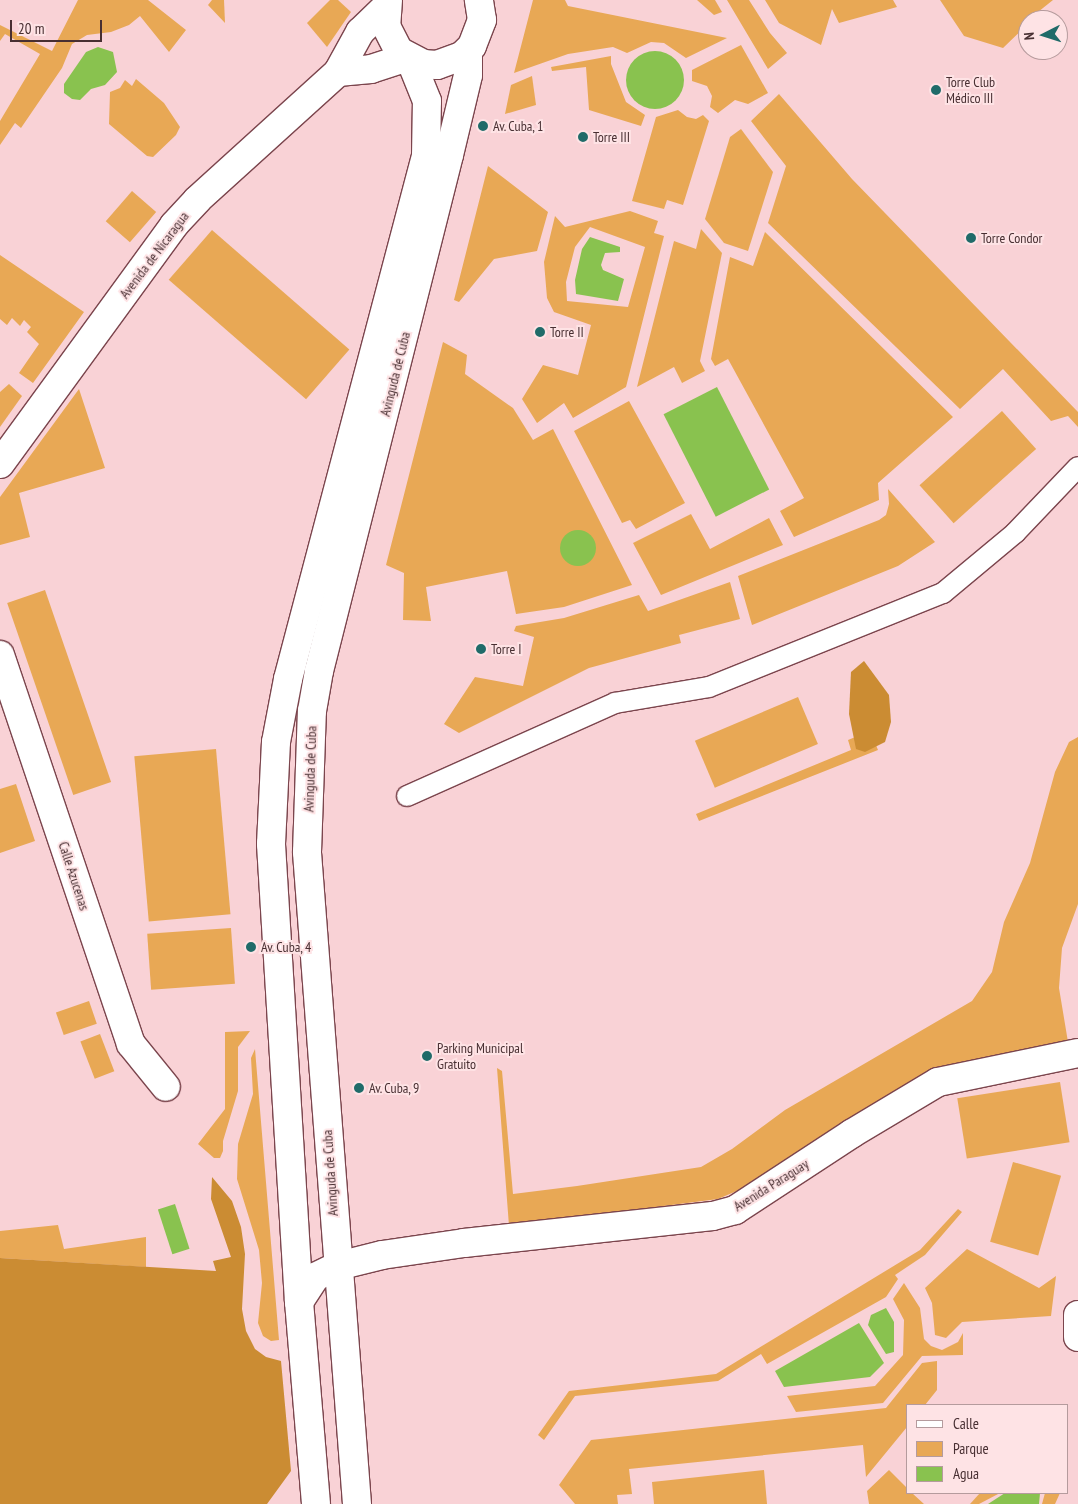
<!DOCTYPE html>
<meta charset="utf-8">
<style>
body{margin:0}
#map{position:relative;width:1078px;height:1504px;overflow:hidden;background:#f9d2d6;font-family:"PT Sans Narrow",sans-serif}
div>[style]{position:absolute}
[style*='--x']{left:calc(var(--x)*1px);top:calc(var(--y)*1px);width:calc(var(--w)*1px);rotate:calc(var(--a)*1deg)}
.green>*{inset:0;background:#e8a855;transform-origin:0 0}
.forest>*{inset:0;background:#cb8c33}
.water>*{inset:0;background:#89c24f;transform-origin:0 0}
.round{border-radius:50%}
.roads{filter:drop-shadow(1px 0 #7b454d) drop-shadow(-1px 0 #7b454d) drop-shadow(0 1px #7b454d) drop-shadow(0 -1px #7b454d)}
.pedestrian>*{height:20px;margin:-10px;padding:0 10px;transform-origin:10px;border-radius:10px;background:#fff}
.minor>*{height:28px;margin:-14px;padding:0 14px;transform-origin:14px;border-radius:14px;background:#fff}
.secondary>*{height:28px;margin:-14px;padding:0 14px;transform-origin:14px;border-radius:14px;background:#fff}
.dots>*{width:14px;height:14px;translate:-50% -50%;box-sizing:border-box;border:2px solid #fee3e5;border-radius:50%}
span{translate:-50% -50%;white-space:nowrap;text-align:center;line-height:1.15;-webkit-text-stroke:4px #fee3e5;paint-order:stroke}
.poi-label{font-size:14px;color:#482f32}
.left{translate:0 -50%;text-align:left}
.street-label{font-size:14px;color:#482f32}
.legend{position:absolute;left:906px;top:1404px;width:162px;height:90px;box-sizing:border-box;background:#fee3e5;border:1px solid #b59b9d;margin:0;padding:6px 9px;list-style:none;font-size:15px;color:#482f32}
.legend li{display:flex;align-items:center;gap:10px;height:25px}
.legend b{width:25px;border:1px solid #b59b9d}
.north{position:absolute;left:1018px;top:10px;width:50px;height:50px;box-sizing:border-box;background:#fee3e5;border:1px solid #b59b9d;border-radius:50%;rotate:265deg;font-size:14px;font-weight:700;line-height:20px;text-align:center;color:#482f32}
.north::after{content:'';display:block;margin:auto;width:18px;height:22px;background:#206b69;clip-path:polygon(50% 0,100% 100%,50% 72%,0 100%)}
.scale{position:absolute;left:10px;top:20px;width:92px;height:22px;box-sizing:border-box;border:2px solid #482f32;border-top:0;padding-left:6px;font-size:15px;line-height:18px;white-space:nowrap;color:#482f32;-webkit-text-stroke:4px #fee3e5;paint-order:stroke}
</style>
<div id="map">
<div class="green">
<div style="clip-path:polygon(78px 0,148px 0,186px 30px,169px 52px,140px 16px,129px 25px,111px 32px,87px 35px,72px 44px,62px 68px,21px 128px,15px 123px,0 145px,0 121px,40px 54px,5px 34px,0 41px,0 25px,52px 51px)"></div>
<div style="clip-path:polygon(212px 0,224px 0,225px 23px,208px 5px)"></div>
<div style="clip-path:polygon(330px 0,338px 0,351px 12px,327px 47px,307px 23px)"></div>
<div style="clip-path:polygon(533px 0,565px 0,568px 6px,727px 38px,686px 58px,664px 43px,651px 42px,627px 53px,613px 47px,568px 54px,514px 73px)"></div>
<div style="clip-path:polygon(697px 0,715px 0,722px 12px,714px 15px)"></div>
<div style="clip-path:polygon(727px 0,749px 0,770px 33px,787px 53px,768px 69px)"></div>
<div style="clip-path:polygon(765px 0,893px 0,897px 7px,839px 23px,832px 9px,821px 45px,779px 23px)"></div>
<div style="clip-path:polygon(940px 0,1053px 0,1028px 20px,1028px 24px,1003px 48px,964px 36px)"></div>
<div style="clip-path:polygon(741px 45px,768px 93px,748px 104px,735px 100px,718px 113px,710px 107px,712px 96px,707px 86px,692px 81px,692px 70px)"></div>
<div style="clip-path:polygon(611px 56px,611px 64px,626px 102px,645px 115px,641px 126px,589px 110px,586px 67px,552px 71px,551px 67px)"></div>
<div style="clip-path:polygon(532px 76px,536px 105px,505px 114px,511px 85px)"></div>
<div style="clip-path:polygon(136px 79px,164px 103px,180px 127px,176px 135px,153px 157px,147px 156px,109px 124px,110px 92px,120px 88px,125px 80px,132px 86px)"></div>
<div style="clip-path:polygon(779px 94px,852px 179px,1078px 412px,1078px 427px,1068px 416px,1051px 421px,1003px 369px,960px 409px,768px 223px,786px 166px,751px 121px)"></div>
<div style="clip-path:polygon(678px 110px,687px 117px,696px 119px,703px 115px,709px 121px,683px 205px,667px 200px,664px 209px,632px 201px,656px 117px)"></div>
<div style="clip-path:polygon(741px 129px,773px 172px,748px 251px,724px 243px,705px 219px,730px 137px)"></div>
<div style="clip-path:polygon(488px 166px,548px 212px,537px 251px,494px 259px,459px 302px,454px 300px)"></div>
<div style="left:132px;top:191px;width:32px;height:40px;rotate:41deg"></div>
<div style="clip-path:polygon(evenodd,630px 211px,658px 221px,654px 233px,664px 236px,626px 387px,573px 418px,564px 403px,537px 423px,522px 399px,543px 365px,578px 375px,591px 325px,554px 312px,547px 298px,544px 262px,555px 216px,565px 227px,630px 211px,590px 227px,645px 247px,628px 307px,567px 301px,566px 282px,575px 247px,590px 227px)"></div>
<div style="clip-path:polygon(701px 229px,722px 253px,700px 361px,705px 371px,682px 383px,674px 367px,637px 387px,674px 241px,696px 249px)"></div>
<div style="left:212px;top:230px;width:182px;height:66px;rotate:41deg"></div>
<div style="clip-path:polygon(765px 232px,953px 417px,878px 483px,879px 500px,794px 537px,780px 511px,804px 498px,728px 359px,715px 366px,711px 359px,730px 257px,753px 266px)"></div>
<div style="clip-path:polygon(0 255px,84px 312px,33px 383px,19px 373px,39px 344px,27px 332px,31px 327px,24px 320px,20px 326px,12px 318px,7px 325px,0 319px)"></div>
<div style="clip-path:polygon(443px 342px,467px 355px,465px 374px,513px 408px,533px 440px,553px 429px,632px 585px,564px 607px,516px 614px,507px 571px,426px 587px,431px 621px,403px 620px,404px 573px,386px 565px)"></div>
<div style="clip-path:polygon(9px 384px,22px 396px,0 427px,0 392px)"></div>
<div style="clip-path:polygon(79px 389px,105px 468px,19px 493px,30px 537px,0 545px,0 497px)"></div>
<div style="clip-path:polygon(629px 401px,685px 503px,636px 529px,630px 520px,622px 523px,574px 431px)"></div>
<div style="left:1002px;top:411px;width:51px;height:111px;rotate:48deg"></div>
<div style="clip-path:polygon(888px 489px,935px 542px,898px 566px,752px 625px,738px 576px,879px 520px,886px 515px,889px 504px)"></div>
<div style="clip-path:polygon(691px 514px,710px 549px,769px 518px,783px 545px,661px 595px,633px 543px)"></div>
<div style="clip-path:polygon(730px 582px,740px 619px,679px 635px,681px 643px,589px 668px,459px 733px,444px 724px,475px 677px,523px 686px,534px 637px,514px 631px,516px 626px,564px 618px,639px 595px,648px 611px)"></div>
<div style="left:45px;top:590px;width:203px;height:40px;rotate:71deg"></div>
<div style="left:798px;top:697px;width:51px;height:112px;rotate:67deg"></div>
<div style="clip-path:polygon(870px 731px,878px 750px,699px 821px,696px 814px,851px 750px,848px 740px)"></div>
<div style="clip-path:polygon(1078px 737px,1078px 904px,1062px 948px,1059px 988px,1068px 1042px,935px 1072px,753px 1184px,718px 1199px,509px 1226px,497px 1068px,502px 1071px,513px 1194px,577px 1186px,701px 1167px,732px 1149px,785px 1110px,972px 1001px,992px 972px,1004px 922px,1030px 863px,1055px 772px,1069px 742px)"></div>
<div style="left:216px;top:749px;width:166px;height:82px;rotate:85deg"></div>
<div style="clip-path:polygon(16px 784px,35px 841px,0 853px,0 789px)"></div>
<div style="left:231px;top:928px;width:56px;height:84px;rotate:86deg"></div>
<div style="left:89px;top:1001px;width:24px;height:35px;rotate:71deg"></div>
<div style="clip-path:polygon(250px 1031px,238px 1047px,238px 1091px,223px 1141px,223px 1151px,220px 1158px,214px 1158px,198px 1144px,225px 1109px,225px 1032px)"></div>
<div style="left:100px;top:1034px;width:40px;height:21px;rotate:69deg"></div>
<div style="clip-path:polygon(255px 1049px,279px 1340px,271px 1341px,263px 1336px,258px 1323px,262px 1283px,259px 1250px,237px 1179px,238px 1144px,253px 1094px,251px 1058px)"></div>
<div style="left:1060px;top:1082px;width:61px;height:104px;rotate:81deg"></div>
<div style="left:1013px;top:1162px;width:50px;height:83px;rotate:16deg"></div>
<div style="clip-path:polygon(958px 1209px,962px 1212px,925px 1255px,895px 1275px,898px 1279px,886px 1297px,767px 1364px,761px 1354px,718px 1381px,575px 1396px,544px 1440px,538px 1435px,569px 1391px,716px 1374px,920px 1250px)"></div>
<div style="clip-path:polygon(58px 1225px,64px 1249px,146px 1237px,146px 1267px,0 1258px,0 1231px)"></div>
<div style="clip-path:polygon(967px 1249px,1039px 1288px,1056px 1276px,1051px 1316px,962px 1322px,946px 1338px,935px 1335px,932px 1303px,925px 1288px)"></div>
<div style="clip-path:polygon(904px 1283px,920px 1308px,924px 1339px,931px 1346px,942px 1350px,958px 1342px,963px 1333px,963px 1355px,922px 1356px,883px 1403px,796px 1412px,787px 1396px,875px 1386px,903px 1355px,904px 1320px,893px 1299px)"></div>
<div style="clip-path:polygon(937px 1361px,937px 1390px,925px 1405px,907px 1405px,907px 1427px,866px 1477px,863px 1445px,629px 1469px,632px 1494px,617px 1495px,618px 1504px,575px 1504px,559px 1485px,591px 1440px,886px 1408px,922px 1363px)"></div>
<div style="clip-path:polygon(764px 1470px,767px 1504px,654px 1504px,652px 1482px)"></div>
<div style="clip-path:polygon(889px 1470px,907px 1488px,907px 1493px,912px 1493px,924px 1504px,869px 1504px,867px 1491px)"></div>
<div style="clip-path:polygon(980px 1493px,1000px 1493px,979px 1504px,970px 1504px)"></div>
<div style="clip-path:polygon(1045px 1493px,1060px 1493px,1055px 1504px,1042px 1504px)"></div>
</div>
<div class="forest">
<div style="clip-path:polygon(864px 661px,889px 695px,891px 722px,885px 742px,865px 752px,856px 749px,849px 714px,851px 672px)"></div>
<div style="clip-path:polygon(212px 1177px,232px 1201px,241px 1227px,245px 1254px,242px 1309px,246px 1331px,255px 1349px,266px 1357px,281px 1361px,291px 1471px,267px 1504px,0 1504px,0 1258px,216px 1271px,213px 1261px,231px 1257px,211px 1199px)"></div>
</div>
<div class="water">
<div style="clip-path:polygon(98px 47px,113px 52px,117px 72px,105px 85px,91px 89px,80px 100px,72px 99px,64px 93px,64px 84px,86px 52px)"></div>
<div class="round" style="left:626px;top:51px;width:58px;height:58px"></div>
<div style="clip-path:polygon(590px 237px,620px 247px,620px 252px,605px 253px,601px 265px,603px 270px,624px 279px,618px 301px,576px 294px,575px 280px,582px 249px)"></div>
<div style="left:717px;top:387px;width:115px;height:60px;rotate:63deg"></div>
<div class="round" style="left:560px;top:530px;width:36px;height:36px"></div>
<div style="left:175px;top:1204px;width:47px;height:18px;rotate:72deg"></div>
<div style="clip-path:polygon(886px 1308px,894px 1322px,894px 1352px,886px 1354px,868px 1325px,871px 1315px)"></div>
<div style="clip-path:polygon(859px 1323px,884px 1363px,870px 1377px,784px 1387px,775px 1371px)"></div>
<div style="clip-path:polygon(1005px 1493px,1040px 1493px,1039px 1504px,988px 1504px)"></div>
</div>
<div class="roads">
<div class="pedestrian">
<div style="--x:407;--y:796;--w:228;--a:-24.1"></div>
<div style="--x:615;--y:703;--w:95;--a:-9.7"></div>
<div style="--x:709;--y:687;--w:252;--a:-21.9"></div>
<div style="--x:943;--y:593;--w:94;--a:-39.8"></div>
<div style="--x:1015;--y:533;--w:91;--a:-46.3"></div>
</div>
<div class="minor">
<div style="--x:338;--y:72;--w:33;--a:-5"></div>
<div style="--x:371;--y:69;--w:38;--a:-18"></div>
<div style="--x:0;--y:464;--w:296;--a:-53.9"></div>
<div style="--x:174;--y:225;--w:34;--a:-47"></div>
<div style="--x:197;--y:200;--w:190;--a:-42.2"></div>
<div style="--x:338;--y:72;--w:46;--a:-61.2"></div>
<div style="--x:360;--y:32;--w:37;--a:-44"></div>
<div style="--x:0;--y:655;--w:410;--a:71.4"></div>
<div style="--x:131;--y:1044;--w:55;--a:50.9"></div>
<div style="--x:299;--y:1302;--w:30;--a:-57"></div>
<div style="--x:315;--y:1277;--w:25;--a:-26"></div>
<div style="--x:338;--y:1266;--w:45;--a:-14"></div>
<div style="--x:382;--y:1255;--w:83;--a:-8.3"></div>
<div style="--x:464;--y:1243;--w:250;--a:-6.2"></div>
<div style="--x:713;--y:1216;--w:23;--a:-15"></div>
<div style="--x:735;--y:1210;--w:139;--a:-33.2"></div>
<div style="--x:851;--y:1134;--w:101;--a:-30.9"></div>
<div style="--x:938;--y:1082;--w:143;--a:-11.7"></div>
<div style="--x:1078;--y:1315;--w:22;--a:90"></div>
</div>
<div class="secondary">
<div style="--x:388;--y:0;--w:26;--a:94"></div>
<div style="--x:386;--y:26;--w:28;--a:63"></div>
<div style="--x:399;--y:51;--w:27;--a:28"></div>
<div style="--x:423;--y:64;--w:14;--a:4"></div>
<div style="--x:437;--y:65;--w:27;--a:-20"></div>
<div style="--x:462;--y:56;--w:14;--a:-45"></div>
<div style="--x:472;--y:46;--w:28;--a:-69"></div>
<div style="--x:482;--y:20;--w:20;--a:-99"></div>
<div style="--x:316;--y:1504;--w:203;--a:-94.8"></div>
<div style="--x:299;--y:1302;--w:459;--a:-93.5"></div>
<div style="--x:271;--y:844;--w:102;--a:-87.2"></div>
<div style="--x:276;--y:742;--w:64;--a:-79.2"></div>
<div style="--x:288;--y:679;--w:541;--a:-75.22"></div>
<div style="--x:426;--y:156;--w:55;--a:-89"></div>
<div style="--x:427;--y:101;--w:45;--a:-112"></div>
<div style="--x:357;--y:1504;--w:654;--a:-94.39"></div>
<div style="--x:307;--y:852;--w:141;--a:-88"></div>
<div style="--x:312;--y:711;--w:41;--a:-80.1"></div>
<div style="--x:319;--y:671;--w:532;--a:-75.86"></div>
<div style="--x:449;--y:155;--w:82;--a:-76.6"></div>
<div style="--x:468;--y:75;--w:24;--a:-90"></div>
</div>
</div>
<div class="dots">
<div style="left:936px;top:90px;background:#206b69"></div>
<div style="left:483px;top:126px;background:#206b69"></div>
<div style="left:583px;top:137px;background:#206b69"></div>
<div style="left:971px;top:238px;background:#206b69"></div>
<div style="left:540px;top:332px;background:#206b69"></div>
<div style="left:481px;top:649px;background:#206b69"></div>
<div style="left:251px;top:947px;background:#206b69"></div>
<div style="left:427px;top:1056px;background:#206b69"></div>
<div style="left:359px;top:1088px;background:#206b69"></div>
</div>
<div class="poi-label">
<span class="left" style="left:946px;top:90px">Torre Club<br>Médico III</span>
<span class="left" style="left:493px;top:126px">Av. Cuba, 1</span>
<span class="left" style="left:593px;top:137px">Torre III</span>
<span class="left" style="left:981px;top:238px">Torre Condor</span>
<span class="left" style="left:550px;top:332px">Torre II</span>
<span class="left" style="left:491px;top:649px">Torre I</span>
<span class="left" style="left:261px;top:947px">Av. Cuba, 4</span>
<span class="left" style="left:437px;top:1056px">Parking Municipal<br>Gratuito</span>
<span class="left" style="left:369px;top:1088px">Av. Cuba, 9</span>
</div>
<div class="street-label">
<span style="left:154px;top:255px;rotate:-53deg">Avenida de Nicaragua</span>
<span style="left:395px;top:374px;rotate:-76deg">Avinguda de Cuba</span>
<span style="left:310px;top:769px;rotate:-88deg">Avinguda de Cuba</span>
<span style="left:74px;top:876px;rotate:72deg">Calle Azucenas</span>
<span style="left:330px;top:1173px;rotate:-94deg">Avinguda de Cuba</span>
<span style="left:771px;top:1185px;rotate:-32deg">Avenida Paraguay</span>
</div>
<ul class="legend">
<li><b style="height:6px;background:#fff"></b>Calle</li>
<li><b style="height:14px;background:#e8a855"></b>Parque</li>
<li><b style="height:14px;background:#89c24f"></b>Agua</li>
</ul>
<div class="north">N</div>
<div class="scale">20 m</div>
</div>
